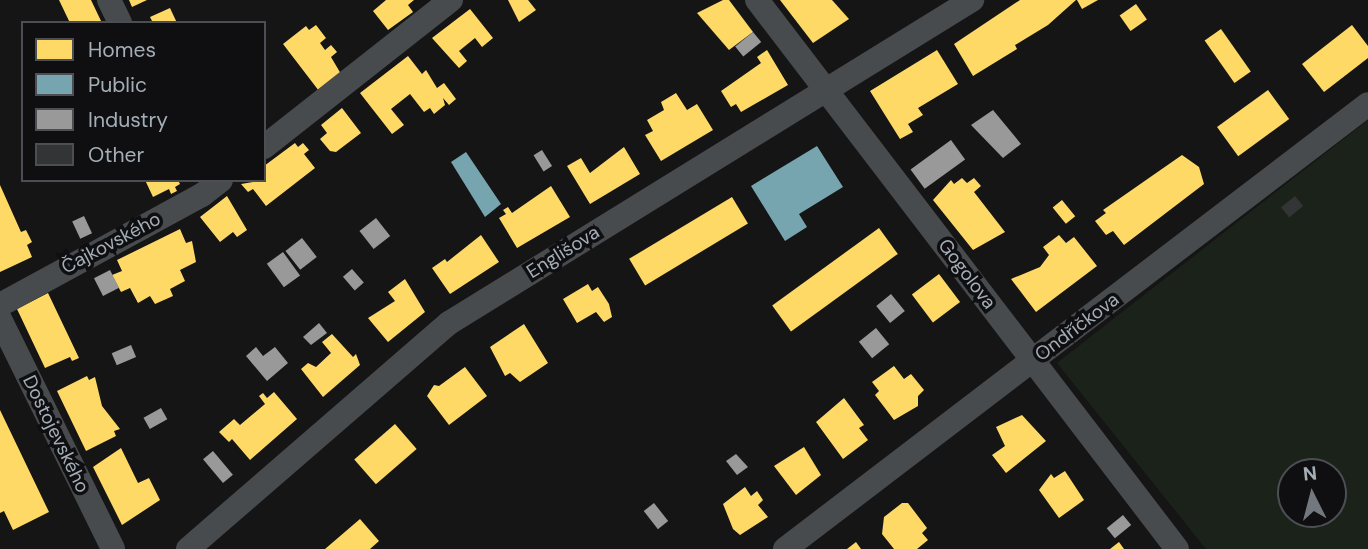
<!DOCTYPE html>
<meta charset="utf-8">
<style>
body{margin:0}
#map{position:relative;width:1368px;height:549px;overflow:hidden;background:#151515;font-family:"DM Sans",sans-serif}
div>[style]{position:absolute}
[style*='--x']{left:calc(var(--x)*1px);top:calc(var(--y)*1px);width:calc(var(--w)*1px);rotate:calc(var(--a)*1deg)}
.green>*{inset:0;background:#1b221a}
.homes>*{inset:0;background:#ffd966;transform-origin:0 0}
.public>*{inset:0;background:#76a5af}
.industry>*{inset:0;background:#999;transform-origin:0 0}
.building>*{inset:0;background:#333436;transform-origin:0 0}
.street>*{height:24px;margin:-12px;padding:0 12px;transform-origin:12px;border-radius:12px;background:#484b4e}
span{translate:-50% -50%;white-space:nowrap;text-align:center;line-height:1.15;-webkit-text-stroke:7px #0f0f11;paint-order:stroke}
.street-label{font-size:19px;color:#a4aeb7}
.legend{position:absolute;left:21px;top:21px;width:245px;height:161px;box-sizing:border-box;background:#0f0f11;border:2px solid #4b4f53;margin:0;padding:9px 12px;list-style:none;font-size:21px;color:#a4aeb7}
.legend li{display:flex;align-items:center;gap:14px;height:35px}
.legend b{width:35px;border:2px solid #4b4f53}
.north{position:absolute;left:1277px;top:458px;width:70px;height:70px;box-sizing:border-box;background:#0f0f11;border:2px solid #4b4f53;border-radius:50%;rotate:354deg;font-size:19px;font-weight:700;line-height:28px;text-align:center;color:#a4aeb7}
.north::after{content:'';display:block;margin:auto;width:24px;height:32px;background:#72787e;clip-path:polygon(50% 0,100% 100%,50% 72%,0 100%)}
</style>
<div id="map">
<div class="green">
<div style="clip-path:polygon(evenodd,1368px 120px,1368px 549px,1206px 549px,1057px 363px,1368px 120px,1291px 472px,1333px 472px,1333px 514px,1291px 514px,1291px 472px)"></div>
</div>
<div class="homes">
<div style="clip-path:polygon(59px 0,91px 0,102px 23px,70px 23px)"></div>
<div style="clip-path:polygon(129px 0,147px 0,132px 7px)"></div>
<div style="clip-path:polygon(386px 0,414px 0,408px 5px,413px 12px,388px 30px,373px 11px)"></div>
<div style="clip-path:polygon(508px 0,528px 0,536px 10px,519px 22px)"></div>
<div style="clip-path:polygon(723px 0,729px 0,753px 32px,729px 50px,697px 13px)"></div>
<div style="clip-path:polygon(780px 0,832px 0,849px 19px,813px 43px)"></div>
<div style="clip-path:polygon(1020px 0,1076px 0,1048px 25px,1015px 45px,1017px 49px,973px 76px,954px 44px)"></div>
<div style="clip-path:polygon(1077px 0,1098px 0,1082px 9px)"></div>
<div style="left:1136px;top:4px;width:19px;height:20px;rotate:55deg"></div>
<div style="clip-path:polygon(170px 8px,177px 23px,153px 23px,150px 17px)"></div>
<div style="clip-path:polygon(470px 9px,493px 38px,482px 47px,475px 38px,459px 51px,467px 61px,459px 68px,432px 38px)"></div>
<div style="clip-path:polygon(316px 25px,326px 38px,320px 43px,325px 50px,331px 45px,337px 52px,331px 57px,341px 74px,319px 91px,283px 44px,306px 26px,309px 30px)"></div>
<div style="clip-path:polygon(1352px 25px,1368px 46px,1368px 58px,1324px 92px,1302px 64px)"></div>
<div style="left:1221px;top:29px;width:52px;height:20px;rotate:55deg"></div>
<div style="clip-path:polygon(767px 50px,788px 85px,741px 112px,736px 104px,731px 107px,721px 91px,761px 63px,757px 57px)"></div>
<div style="clip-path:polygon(937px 50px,958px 84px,918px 108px,923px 115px,908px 124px,913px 132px,900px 139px,870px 91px)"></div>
<div style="clip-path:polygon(408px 56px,422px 74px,426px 70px,437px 88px,444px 83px,456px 99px,449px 105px,443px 98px,445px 105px,434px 114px,430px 108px,424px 112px,410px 94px,391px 109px,404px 125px,392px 134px,360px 93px)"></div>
<div style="left:1268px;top:90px;width:36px;height:63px;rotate:54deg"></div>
<div style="clip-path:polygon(676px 93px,687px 110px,697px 104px,713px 130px,661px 161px,645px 135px,653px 131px,647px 120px,664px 110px,661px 102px)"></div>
<div style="clip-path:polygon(342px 108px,361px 133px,336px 152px,330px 151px,320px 139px,327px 133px,321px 125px)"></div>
<div style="clip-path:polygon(295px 143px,298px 147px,303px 143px,309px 150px,304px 154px,315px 168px,266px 206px,253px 189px,248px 192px,241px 184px,264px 180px,264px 166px)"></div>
<div style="clip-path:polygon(624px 147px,640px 174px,590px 204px,567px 166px,581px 158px,590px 173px)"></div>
<div style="clip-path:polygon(1182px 155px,1199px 167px,1204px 184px,1124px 245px,1113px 231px,1106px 235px,1095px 221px,1106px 213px,1103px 210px)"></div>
<div style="clip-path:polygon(962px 178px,967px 183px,974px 178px,981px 186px,974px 192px,1005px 232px,973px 250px,933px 200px,951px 180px,954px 184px)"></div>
<div style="clip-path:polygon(145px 180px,178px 180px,180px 184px,175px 187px,177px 191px,171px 194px,169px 189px,153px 197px)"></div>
<div style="clip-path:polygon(0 185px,21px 232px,26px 230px,32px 242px,27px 245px,32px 257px,0 272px)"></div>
<div style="clip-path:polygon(551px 186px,570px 217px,517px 248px,499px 218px,506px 214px,503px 210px,508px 207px,512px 213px)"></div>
<div style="clip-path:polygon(227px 196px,247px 230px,237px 237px,233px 232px,220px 242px,200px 217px)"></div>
<div style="left:732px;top:197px;width:31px;height:120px;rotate:59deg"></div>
<div style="left:1062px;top:200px;width:21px;height:12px;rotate:51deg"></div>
<div style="left:879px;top:228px;width:32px;height:132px;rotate:54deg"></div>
<div style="clip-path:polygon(180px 229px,186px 243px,192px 241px,196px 262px,180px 270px,185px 281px,170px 289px,173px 296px,155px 304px,150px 296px,138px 303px,130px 288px,121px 292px,112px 275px,122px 271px,117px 260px)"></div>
<div style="clip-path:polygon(481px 235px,499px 262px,450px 294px,432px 268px,445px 259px,447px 262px)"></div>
<div style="clip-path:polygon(1059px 235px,1066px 243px,1074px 237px,1097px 266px,1036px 312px,1011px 279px,1040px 267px,1049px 255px,1043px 247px)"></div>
<div style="left:939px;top:274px;width:35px;height:34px;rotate:53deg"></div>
<div style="clip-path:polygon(405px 279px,425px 312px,388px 342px,368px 318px,395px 301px,388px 292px)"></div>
<div style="clip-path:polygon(588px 284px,592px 291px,598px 287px,609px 304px,612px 317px,604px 322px,596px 312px,577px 323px,563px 299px)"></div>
<div style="clip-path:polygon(48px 293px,79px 358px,72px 361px,70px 357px,45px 368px,17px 309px)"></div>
<div style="clip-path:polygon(524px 324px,548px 363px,520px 382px,510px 373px,505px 376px,490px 347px)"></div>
<div style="clip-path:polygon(332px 334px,353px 357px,356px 354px,360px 365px,323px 397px,301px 369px,308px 363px,316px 367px,331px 353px,322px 342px)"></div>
<div style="clip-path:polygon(894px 366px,904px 379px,911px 374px,924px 390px,918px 396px,918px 406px,894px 420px,875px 395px,879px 391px,872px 382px)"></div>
<div style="clip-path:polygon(465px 367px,487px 396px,449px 425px,427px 396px,434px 385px,439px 386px)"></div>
<div style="clip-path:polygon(87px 376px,89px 380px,95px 377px,102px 406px,120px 429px,114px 431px,116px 436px,86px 451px,57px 391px)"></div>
<div style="clip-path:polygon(274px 392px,297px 419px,250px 460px,232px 439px,229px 442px,219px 432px,234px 419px,240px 425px,265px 404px,259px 396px,263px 393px,267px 398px)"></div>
<div style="clip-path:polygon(844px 398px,864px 425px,859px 428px,868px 440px,843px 459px,816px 422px)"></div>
<div style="clip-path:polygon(0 410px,49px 512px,13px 530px,4px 511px,0 513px)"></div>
<div style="clip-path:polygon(1022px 415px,1046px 441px,1006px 473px,992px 455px,1005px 446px,996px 427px)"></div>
<div style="left:395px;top:424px;width:33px;height:54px;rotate:49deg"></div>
<div style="clip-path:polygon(804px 447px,821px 475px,796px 495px,774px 466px)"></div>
<div style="clip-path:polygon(121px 448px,138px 483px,149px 478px,160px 500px,122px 525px,93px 467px)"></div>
<div style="clip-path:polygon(1065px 471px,1084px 500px,1059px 518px,1039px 490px,1051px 474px,1054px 478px)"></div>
<div style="clip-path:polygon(745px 487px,751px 496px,757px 491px,763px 500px,758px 505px,768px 517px,740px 535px,733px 529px,723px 504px)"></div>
<div style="clip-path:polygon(902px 503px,908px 503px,927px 528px,922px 533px,928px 540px,917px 549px,894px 549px,882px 534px,884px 517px)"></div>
<div style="clip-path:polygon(360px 519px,379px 541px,370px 549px,325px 549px)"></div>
<div style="clip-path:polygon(856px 542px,861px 549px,847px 549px)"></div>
<div style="clip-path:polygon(1119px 542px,1124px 549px,1110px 549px)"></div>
</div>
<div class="public">
<div style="clip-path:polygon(817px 146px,843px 187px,799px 214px,807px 227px,785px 241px,751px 186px)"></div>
<div style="clip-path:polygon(466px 152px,501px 204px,485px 217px,451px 162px)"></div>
</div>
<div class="industry">
<div style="left:753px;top:32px;width:13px;height:23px;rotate:51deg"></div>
<div style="clip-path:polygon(993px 110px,1021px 144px,1003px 158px,971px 125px)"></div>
<div style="left:951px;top:140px;width:24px;height:50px;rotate:54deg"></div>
<div style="left:542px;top:150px;width:19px;height:10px;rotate:58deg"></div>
<div style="left:84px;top:216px;width:19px;height:13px;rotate:65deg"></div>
<div style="left:376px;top:218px;width:23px;height:21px;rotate:52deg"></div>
<div style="left:302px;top:238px;width:24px;height:21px;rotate:52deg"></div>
<div style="left:283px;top:252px;width:29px;height:20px;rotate:54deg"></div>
<div style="left:352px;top:269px;width:18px;height:12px;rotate:49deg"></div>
<div style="left:110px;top:270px;width:20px;height:18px;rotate:63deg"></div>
<div style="left:891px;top:294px;width:22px;height:19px;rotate:51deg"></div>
<div style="clip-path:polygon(319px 323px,327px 333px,311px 345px,303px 337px)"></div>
<div style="left:876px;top:328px;width:21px;height:22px;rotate:51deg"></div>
<div style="left:131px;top:345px;width:13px;height:21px;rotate:67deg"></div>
<div style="clip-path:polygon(256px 347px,263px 356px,275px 347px,288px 363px,267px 381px,246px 356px)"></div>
<div style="left:161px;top:408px;width:13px;height:20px;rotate:61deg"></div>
<div style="left:213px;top:451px;width:31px;height:13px;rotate:50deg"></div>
<div style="clip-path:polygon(736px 454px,748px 467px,737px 475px,726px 461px)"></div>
<div style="left:654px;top:503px;width:23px;height:13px;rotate:52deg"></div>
<div style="left:1123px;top:515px;width:13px;height:21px;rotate:51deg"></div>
</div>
<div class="building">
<div style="left:1295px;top:196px;width:13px;height:18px;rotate:51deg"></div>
</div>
<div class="street">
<div style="--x:109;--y:0;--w:25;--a:64"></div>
<div style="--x:757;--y:0;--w:691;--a:52.58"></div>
<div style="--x:264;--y:147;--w:238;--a:-38.2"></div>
<div style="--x:0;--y:305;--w:230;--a:-28.6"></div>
<div style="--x:202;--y:195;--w:24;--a:-38"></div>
<div style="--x:0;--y:319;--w:256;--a:63.8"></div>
<div style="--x:188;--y:549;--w:345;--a:-40.9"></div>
<div style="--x:449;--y:323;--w:615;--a:-31.7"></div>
<div style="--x:785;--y:549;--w:733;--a:-37.35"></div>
</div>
<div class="street-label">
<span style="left:111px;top:243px;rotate:-28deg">Čajkovského</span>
<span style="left:563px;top:252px;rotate:-32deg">Englišova</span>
<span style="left:967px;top:274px;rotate:53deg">Gogolova</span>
<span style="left:1077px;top:327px;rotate:-37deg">Ondříčkova</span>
<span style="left:56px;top:434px;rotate:64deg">Dostojevského</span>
</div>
<ul class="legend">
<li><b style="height:19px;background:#ffd966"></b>Homes</li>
<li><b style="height:19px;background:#76a5af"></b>Public</li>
<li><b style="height:19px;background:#999"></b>Industry</li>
<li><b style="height:19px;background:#333436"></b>Other</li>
</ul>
<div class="north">N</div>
</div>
